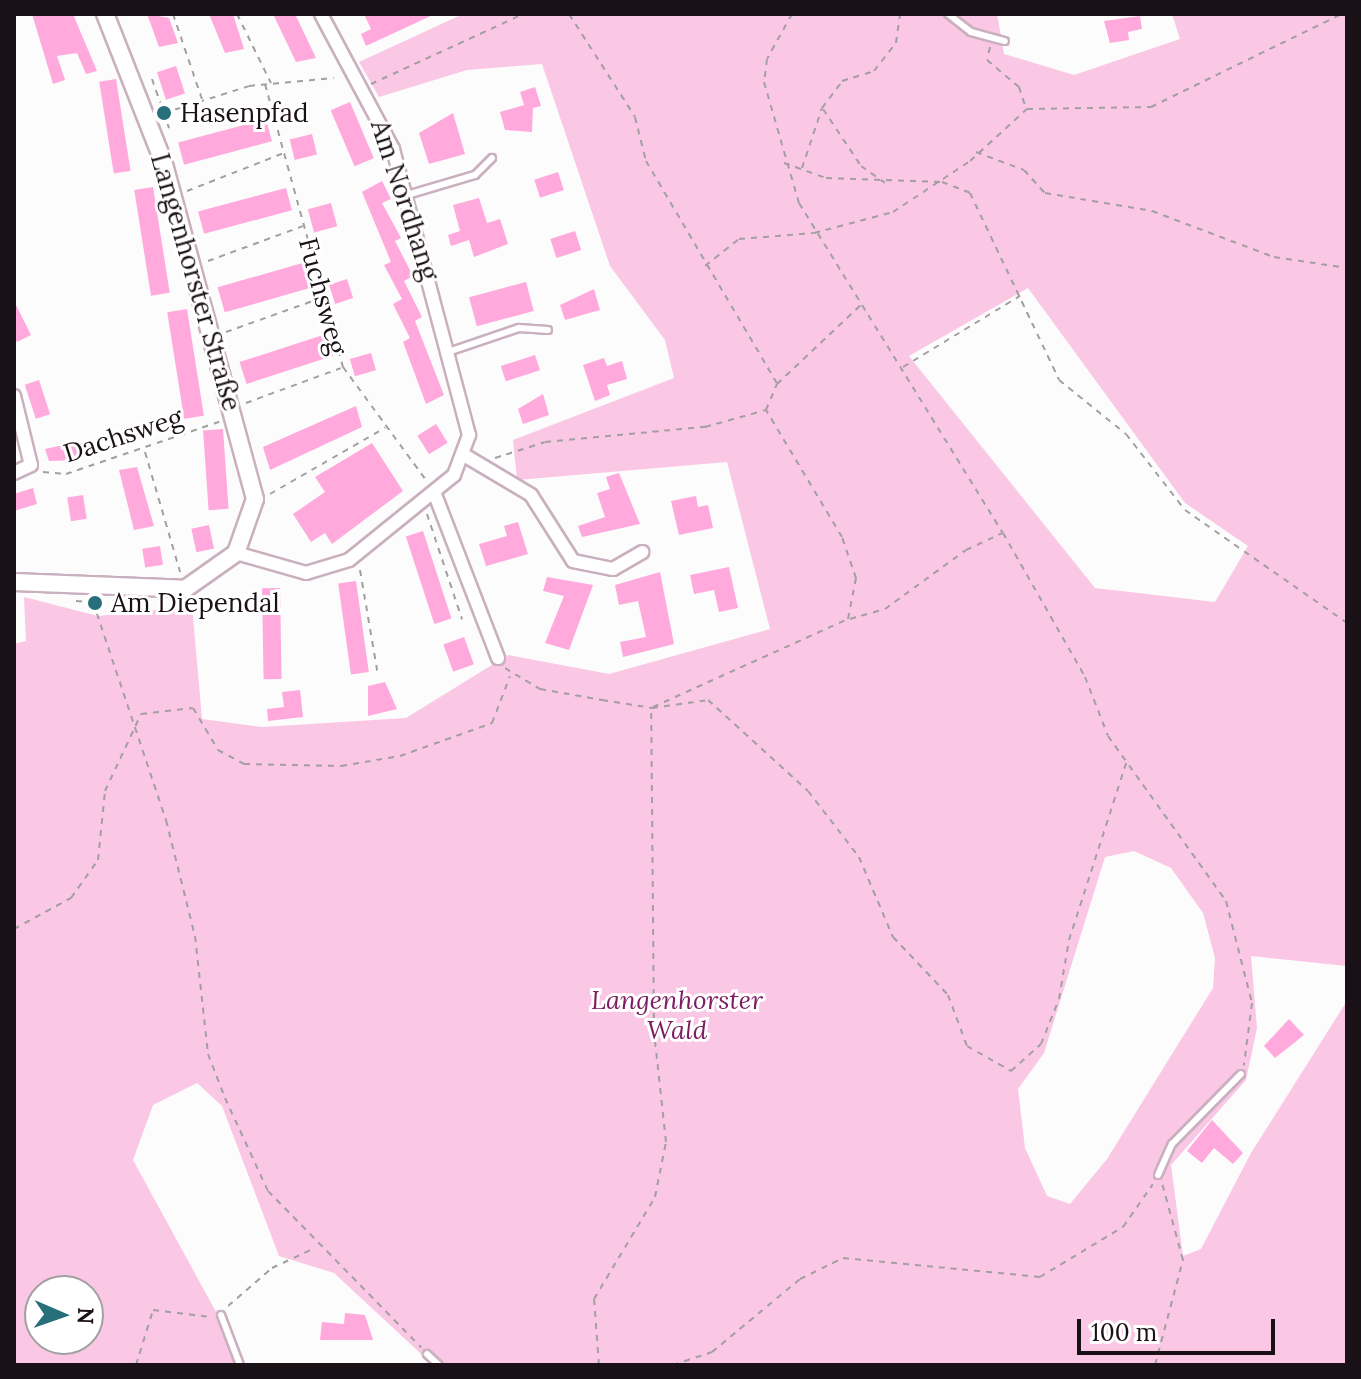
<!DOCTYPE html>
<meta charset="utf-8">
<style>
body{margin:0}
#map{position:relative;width:1361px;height:1379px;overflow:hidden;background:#fcfcfc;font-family:Lora,serif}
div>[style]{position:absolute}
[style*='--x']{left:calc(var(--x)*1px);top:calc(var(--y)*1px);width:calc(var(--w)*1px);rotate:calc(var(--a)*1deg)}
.green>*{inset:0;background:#fac7e5}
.building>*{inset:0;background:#ffa9dd;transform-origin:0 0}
.path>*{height:2px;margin-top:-1px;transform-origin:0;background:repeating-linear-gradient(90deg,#a39fa1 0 6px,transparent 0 12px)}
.roads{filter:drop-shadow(2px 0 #cab0bf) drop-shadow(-2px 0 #cab0bf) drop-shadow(0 2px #cab0bf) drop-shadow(0 -2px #cab0bf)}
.service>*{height:6px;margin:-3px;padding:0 3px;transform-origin:3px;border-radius:3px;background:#fff}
.minor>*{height:12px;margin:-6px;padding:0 6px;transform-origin:6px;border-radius:6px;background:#fff}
.tertiary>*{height:16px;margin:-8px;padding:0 8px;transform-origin:8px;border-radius:8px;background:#fff}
.dots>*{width:22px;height:22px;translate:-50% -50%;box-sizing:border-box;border:4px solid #fff;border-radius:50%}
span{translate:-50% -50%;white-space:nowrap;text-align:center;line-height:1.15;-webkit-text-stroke:6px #fff;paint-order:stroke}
.poi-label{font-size:26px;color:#1a1116}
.left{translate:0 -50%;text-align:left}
.street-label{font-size:26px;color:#1a1116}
.park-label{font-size:26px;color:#7d1c60;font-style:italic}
.frame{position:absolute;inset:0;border:16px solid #1a1116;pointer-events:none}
.north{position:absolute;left:24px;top:1275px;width:80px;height:80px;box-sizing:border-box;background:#fff;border:2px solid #a3a0a2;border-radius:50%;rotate:92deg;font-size:22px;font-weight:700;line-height:32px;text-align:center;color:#1a1116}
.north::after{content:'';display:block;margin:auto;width:28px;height:36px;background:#286f7c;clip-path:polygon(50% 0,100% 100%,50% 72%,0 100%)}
.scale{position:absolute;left:1077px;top:1319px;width:198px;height:36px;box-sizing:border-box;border:4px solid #1a1116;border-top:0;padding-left:10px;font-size:24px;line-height:28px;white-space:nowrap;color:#1a1116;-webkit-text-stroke:6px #fff;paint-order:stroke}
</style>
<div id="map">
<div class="green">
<div style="clip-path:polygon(evenodd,463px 14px,997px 14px,1004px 54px,1074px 75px,1180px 39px,1172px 14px,1347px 14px,1347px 1365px,433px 1365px,334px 1273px,279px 1256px,222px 1106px,197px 1083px,153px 1105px,133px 1160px,245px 1365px,14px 1365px,14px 644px,26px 641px,24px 597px,98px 616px,192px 606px,202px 719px,262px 727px,406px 718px,508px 655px,609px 674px,770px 629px,727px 462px,517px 480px,513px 440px,674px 378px,665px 340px,610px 266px,542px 64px,467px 70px,379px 97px,359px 62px,463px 14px,1028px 288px,1185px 503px,1248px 546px,1215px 602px,1095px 588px,909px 356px,1028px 288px,463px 14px,1134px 851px,1171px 868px,1203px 913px,1215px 958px,1213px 988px,1107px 1159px,1070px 1204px,1047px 1196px,1025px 1148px,1018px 1089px,1044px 1053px,1105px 857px,1134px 851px,463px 14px,1251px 956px,1346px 966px,1345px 1004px,1251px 1153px,1201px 1249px,1183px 1256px,1171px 1165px,1246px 1080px,1257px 1028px,1251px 956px,463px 14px,40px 1291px,88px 1291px,88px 1339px,40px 1339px,40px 1291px)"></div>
</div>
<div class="building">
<div style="clip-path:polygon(32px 14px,73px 14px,97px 71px,86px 74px,77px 53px,57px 56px,65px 80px,53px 84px)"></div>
<div style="clip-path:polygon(147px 14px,169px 18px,178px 43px,159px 47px)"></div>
<div style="clip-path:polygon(209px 14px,233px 14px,244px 49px,225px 53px)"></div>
<div style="clip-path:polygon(273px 14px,295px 14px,316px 58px,296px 62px)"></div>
<div style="clip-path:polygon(364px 14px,435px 14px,366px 46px,361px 34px,371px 29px)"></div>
<div style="clip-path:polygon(1140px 16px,1142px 29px,1128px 32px,1129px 40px,1110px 43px,1104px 21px)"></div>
<div style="left:176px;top:66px;width:29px;height:20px;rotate:72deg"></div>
<div style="left:116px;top:79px;width:93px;height:17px;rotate:81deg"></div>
<div style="clip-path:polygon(535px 87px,541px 106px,533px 108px,532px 132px,505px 130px,500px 112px,524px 105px,520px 92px)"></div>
<div style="left:350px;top:102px;width:61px;height:21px;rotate:67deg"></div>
<div style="clip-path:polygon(453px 113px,465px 154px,429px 164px,419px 133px)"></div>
<div style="left:266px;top:119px;width:23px;height:91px;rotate:75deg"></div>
<div style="left:312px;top:134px;width:21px;height:23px;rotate:76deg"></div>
<div style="left:558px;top:172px;width:19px;height:25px;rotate:72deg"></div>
<div style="clip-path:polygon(382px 181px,391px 199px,382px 203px,401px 238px,395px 241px,413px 276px,404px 281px,422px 317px,415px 321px,444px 395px,426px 404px,403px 342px,410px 338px,393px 304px,402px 299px,384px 265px,391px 262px,362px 192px)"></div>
<div style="left:153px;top:187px;width:107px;height:19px;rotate:81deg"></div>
<div style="left:286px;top:188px;width:23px;height:91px;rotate:75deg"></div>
<div style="clip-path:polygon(479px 198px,487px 223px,500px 219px,508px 244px,474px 257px,469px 240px,451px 246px,448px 235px,460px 231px,453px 205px)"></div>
<div style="left:331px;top:203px;width:24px;height:24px;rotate:75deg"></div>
<div style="left:575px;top:231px;width:20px;height:26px;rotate:72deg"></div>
<div style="left:306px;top:262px;width:26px;height:92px;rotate:74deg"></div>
<div style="left:347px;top:279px;width:20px;height:19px;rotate:72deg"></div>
<div style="left:526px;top:282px;width:30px;height:59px;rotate:75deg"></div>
<div style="clip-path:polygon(594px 289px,600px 310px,565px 320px,560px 305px)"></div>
<div style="clip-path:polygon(14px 301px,31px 335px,17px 342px,14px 336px)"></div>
<div style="left:187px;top:309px;width:108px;height:20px;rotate:81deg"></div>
<div style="left:326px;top:334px;width:23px;height:91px;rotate:72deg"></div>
<div style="left:371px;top:353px;width:18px;height:22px;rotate:74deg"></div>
<div style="left:535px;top:355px;width:16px;height:36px;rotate:72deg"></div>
<div style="clip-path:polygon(604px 358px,607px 366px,622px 361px,627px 379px,607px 385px,610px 395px,595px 401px,583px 365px)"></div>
<div style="left:39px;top:380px;width:36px;height:15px;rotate:72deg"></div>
<div style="clip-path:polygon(543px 394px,549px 415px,523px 424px,518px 409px)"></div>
<div style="clip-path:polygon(356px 406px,362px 427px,270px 470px,263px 447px)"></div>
<div style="left:436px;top:424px;width:22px;height:22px;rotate:58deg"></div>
<div style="left:223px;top:429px;width:80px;height:20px;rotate:86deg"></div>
<div style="clip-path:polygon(77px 442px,82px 460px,49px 461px,45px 449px)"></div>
<div style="clip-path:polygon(372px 443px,403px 491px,332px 544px,325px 533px,311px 542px,293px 514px,325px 492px,315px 477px)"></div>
<div style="clip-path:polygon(137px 467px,154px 526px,134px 530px,119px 470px)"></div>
<div style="clip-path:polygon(619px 473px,640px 524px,582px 537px,578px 526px,605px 517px,597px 493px,610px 489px,606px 477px)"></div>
<div style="clip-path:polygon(33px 488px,37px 504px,14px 511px,14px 494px)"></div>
<div style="left:83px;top:495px;width:24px;height:16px;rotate:81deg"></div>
<div style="clip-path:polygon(696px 496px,698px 507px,708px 505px,713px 528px,679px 535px,671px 501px)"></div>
<div style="clip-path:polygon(518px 522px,528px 554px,486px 566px,479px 544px,507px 536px,504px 526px)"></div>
<div style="left:209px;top:525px;width:24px;height:18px;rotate:78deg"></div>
<div style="left:423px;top:531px;width:92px;height:18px;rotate:72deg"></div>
<div style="left:160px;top:546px;width:19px;height:18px;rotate:81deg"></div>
<div style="clip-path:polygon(729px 567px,738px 608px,719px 612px,714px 590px,694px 594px,690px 575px)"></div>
<div style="clip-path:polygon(660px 572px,674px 644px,623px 657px,620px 642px,646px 637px,638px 601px,619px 605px,615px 585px)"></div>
<div style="clip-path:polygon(547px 577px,593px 585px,569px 650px,545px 643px,564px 596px,543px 591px)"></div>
<div style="left:356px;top:581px;width:92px;height:18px;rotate:82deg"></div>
<div style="left:280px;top:588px;width:91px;height:18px;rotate:89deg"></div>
<div style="left:464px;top:637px;width:29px;height:22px;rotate:70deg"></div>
<div style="clip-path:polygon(385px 682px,397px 709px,368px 716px,368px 686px)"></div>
<div style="clip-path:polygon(300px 690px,303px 717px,268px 721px,267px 709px,284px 707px,282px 692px)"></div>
<div style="clip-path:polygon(1289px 1019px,1304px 1035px,1275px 1058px,1264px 1046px)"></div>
<div style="clip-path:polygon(1212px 1120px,1243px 1153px,1233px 1164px,1214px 1148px,1202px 1163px,1187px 1151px)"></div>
<div style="clip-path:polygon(345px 1313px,365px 1315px,373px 1340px,320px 1340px,322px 1322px,344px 1324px)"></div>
</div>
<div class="path">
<div style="--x:173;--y:14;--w:90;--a:71.2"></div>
<div style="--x:237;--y:14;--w:77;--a:63.8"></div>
<div style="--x:569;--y:14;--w:122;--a:57.3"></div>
<div style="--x:635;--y:117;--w:45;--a:76"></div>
<div style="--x:646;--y:161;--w:258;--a:59.5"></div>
<div style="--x:792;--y:14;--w:51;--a:119.1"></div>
<div style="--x:767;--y:59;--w:23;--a:97"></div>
<div style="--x:764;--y:82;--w:126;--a:73.9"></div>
<div style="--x:799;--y:203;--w:388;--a:58.3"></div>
<div style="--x:1003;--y:533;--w:166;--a:60.3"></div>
<div style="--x:1085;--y:677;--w:63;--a:68.7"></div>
<div style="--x:1108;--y:736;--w:203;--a:54.4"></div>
<div style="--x:1226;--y:901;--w:105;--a:75.7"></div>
<div style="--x:1252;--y:1003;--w:63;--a:97.4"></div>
<div style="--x:990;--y:47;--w:13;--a:103"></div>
<div style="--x:987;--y:60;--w:42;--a:40.2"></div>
<div style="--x:1019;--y:87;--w:22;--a:72"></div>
<div style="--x:152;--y:79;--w:52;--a:70.9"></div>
<div style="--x:265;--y:84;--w:294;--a:74.6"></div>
<div style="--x:343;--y:367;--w:140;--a:53.7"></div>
<div style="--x:371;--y:84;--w:167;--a:-24.7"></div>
<div style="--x:823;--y:109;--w:69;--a:56.3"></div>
<div style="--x:861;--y:166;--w:29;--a:35"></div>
<div style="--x:164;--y:113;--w:89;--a:-17.6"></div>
<div style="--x:249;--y:86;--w:85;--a:-5.4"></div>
<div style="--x:976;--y:152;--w:51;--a:20.6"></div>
<div style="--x:1024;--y:170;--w:31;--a:48"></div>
<div style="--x:1045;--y:193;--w:109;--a:9.5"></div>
<div style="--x:1152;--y:211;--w:130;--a:20.7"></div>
<div style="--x:1274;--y:257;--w:74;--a:8.6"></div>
<div style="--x:784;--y:163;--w:45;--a:19.7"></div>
<div style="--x:826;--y:178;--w:116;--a:2"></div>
<div style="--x:942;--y:182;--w:30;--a:21"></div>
<div style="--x:970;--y:193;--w:207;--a:64.5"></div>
<div style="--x:1059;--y:380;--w:86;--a:38.9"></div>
<div style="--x:1126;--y:434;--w:96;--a:52.2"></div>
<div style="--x:1185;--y:510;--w:198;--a:34.9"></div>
<div style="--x:802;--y:168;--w:63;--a:-71.6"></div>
<div style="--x:822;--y:108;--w:34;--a:-53"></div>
<div style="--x:842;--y:81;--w:34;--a:-17"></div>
<div style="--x:874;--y:71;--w:36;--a:-52"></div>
<div style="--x:896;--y:43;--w:29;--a:-82"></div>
<div style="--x:187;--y:191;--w:104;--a:-21.4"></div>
<div style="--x:208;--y:261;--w:101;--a:-20.2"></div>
<div style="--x:705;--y:266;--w:43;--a:-38.5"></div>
<div style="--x:739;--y:239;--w:75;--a:-4.6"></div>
<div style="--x:814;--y:233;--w:82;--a:-14.9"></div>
<div style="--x:893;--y:212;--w:92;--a:-33.5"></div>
<div style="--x:970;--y:161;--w:77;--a:-42.4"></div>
<div style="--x:1027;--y:109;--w:124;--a:-0.9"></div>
<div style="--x:1151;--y:107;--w:212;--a:-26"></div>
<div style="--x:226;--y:332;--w:101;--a:-19.7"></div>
<div style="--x:903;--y:367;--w:137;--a:-31.3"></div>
<div style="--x:246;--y:403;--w:101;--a:-20.2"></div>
<div style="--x:145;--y:452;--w:125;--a:73.7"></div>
<div style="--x:495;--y:458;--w:52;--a:-17.7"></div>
<div style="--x:545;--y:442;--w:161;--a:-5.4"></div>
<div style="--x:705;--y:427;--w:63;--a:-15.6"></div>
<div style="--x:766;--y:410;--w:28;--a:-67"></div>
<div style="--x:777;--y:384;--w:117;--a:-43.3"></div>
<div style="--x:43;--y:472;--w:23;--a:5"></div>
<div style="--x:66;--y:474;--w:162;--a:-18.8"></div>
<div style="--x:270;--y:494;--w:133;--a:-29.9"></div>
<div style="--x:427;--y:514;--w:111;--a:71.6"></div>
<div style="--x:360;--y:570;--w:107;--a:80.3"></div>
<div style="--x:76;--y:601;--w:42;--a:4.1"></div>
<div style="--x:93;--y:602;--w:230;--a:71.5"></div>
<div style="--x:166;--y:820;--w:120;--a:76"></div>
<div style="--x:195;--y:936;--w:119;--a:83.7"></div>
<div style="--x:208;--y:1054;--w:47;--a:68.9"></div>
<div style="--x:225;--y:1098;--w:102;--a:65.2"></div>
<div style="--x:268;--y:1191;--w:219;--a:45.6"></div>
<div style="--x:850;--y:619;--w:36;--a:-16"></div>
<div style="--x:885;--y:609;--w:100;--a:-36.1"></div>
<div style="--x:966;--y:550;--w:40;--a:-25"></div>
<div style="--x:505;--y:668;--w:41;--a:31"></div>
<div style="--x:540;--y:689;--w:63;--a:10.1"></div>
<div style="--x:602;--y:700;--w:51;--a:9.1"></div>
<div style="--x:652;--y:708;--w:57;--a:-8.1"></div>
<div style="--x:708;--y:700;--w:135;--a:42.3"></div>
<div style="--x:808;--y:791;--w:83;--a:52.3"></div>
<div style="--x:859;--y:857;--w:87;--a:67"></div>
<div style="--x:893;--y:937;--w:80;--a:46.5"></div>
<div style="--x:948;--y:995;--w:54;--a:69.6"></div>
<div style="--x:967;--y:1046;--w:51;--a:29.6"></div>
<div style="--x:1011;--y:1071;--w:40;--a:-42"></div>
<div style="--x:1041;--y:1044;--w:48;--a:-68.2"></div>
<div style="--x:1059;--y:999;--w:60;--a:-80.4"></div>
<div style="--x:1069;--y:940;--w:186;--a:-72.1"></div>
<div style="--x:653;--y:707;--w:214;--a:-24.3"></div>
<div style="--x:848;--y:619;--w:42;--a:-79"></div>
<div style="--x:856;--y:578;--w:43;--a:-108.9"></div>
<div style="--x:842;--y:537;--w:148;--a:-120.9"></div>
<div style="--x:14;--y:929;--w:65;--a:-28.5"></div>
<div style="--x:71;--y:898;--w:47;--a:-54.6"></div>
<div style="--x:98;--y:860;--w:69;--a:-84.2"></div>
<div style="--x:105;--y:791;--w:85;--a:-64.9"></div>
<div style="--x:141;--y:714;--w:52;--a:-6.6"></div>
<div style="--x:193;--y:708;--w:49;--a:59.2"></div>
<div style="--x:218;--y:750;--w:30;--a:28"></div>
<div style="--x:244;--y:764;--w:97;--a:1.2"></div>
<div style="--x:341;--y:766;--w:60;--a:-9.6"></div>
<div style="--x:400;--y:756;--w:98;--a:-19.7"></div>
<div style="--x:492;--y:723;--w:50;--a:-69"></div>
<div style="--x:228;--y:1306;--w:58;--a:-40.8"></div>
<div style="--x:272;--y:1268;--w:47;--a:-24.9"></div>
<div style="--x:136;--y:1365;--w:58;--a:-72.8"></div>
<div style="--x:153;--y:1310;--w:58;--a:6.9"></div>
<div style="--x:599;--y:1365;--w:66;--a:-94.3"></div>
<div style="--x:594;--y:1299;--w:119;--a:-59.1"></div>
<div style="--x:655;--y:1197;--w:56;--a:-78.7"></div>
<div style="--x:666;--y:1142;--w:112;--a:-96.2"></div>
<div style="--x:654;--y:1031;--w:321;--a:-90.5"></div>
<div style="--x:673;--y:1365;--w:41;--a:-18.4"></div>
<div style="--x:712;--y:1352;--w:114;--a:-39.7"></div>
<div style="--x:800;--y:1279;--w:48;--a:-26"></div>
<div style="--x:843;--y:1258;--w:198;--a:5.5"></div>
<div style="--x:1040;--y:1277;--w:97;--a:-31.1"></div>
<div style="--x:1123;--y:1227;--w:52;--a:-55.1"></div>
<div style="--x:1155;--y:1365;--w:109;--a:-75.1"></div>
<div style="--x:1183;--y:1260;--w:80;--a:-105.3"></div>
</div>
<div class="roads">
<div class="service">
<div style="--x:948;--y:14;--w:29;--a:38"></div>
<div style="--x:971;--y:32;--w:35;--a:15"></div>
<div style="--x:407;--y:195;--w:71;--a:-16.4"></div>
<div style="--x:475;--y:175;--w:24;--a:-45"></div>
<div style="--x:451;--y:351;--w:72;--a:-18.7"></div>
<div style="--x:519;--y:328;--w:29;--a:4"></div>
<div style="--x:1158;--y:1175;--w:34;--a:-66"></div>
<div style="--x:1172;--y:1144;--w:98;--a:-45.4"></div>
<div style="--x:221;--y:1315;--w:53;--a:69.2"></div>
<div style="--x:427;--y:1354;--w:16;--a:43"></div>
</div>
<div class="minor">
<div style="--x:14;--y:396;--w:71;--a:76.2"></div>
<div style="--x:31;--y:465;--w:19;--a:155"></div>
<div style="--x:464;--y:455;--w:78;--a:30.8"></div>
<div style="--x:531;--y:495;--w:78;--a:57.5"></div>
<div style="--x:573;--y:561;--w:41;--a:11.3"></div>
<div style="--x:613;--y:569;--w:34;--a:-30"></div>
<div style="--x:434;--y:492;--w:178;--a:68.9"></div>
<div style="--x:236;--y:553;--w:73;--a:15.9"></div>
<div style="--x:306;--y:573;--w:45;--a:-16.8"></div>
<div style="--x:349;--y:560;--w:135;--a:-39"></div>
<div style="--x:454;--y:475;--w:43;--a:-69.4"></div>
<div style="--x:469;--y:435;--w:296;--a:-104.9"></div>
<div style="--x:393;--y:149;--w:153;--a:-118.1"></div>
</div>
<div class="tertiary">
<div style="--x:14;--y:582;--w:171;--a:2.3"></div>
<div style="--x:185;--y:589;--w:62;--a:-35.2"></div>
<div style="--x:236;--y:553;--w:57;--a:-70.6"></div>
<div style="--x:255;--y:499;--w:350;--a:-105.2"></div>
<div style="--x:163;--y:161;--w:158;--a:-111.5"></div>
</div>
</div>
<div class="dots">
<div style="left:164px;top:113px;background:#286f7c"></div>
<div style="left:95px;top:603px;background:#286f7c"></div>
</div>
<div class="poi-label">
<span class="left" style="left:180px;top:113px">Hasenpfad</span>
<span class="left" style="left:111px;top:603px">Am Diependal</span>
</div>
<div class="street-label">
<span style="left:405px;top:200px;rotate:72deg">Am Nordhang</span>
<span style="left:196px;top:282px;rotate:74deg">Langenhorster Straße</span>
<span style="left:323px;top:296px;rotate:75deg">Fuchsweg</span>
<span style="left:123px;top:435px;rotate:-18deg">Dachsweg</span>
</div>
<div class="park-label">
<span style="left:677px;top:1015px">Langenhorster<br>Wald</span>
</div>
<div class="frame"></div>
<div class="north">N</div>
<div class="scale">100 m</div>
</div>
